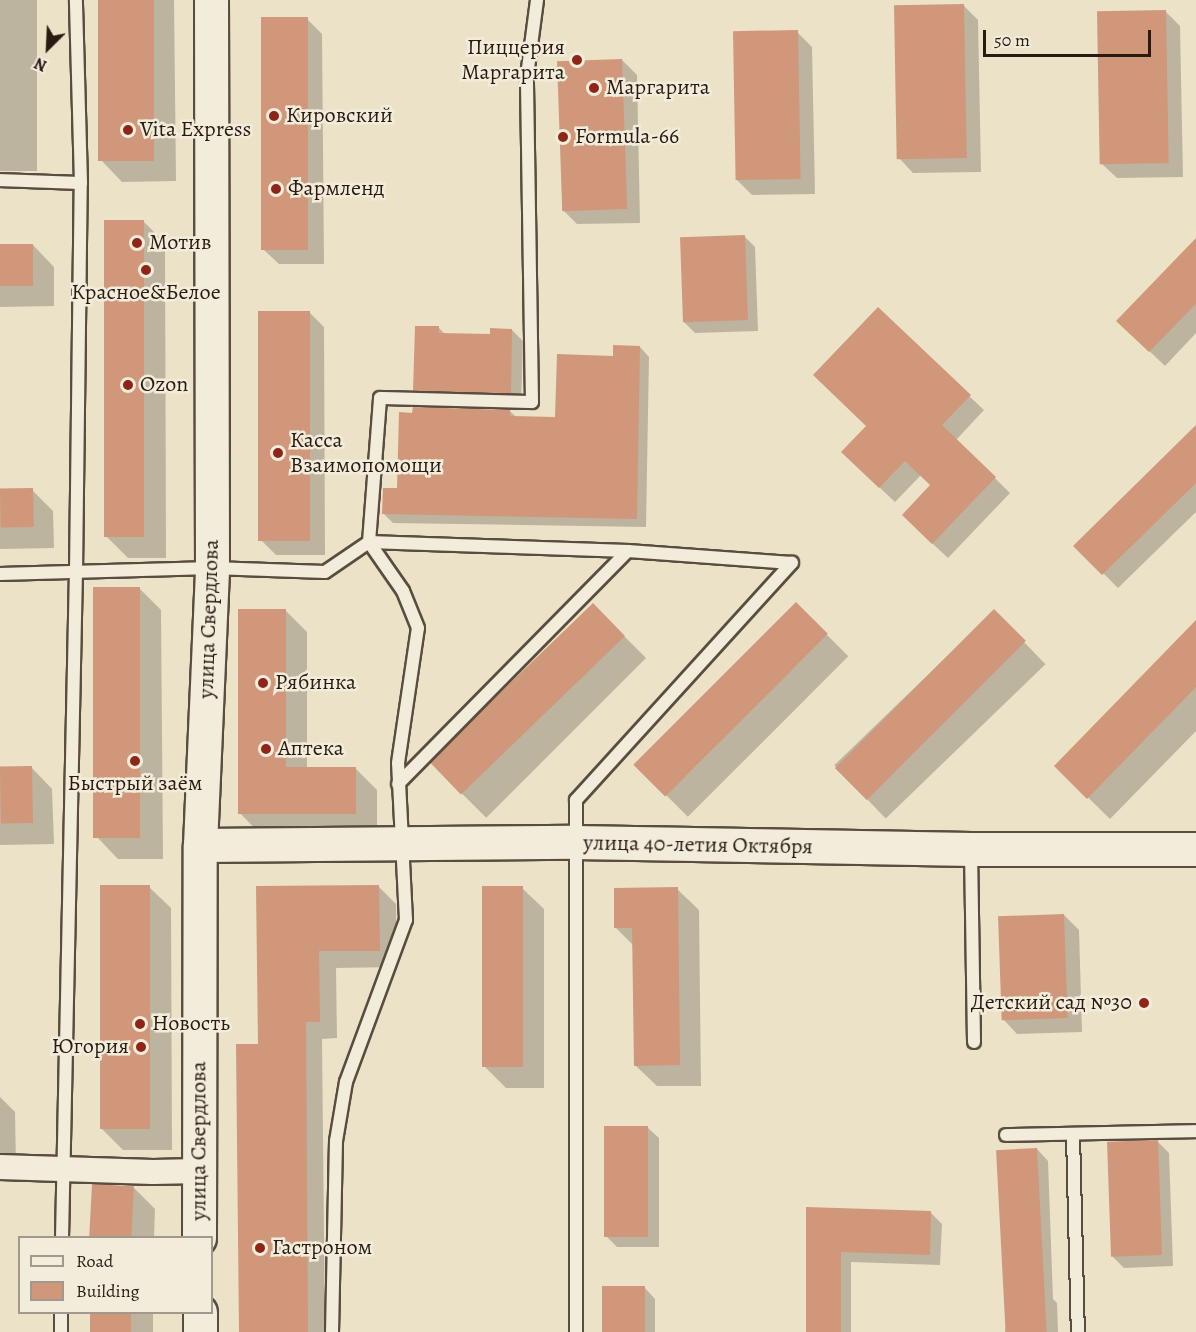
<!DOCTYPE html>
<meta charset="utf-8">
<style>
body{margin:0}
#map{position:relative;width:1196px;height:1332px;overflow:hidden;background:#ebe2c7;font-family:Alegreya,serif}
div>[style]{position:absolute}
[style*='--x']{left:calc(var(--x)*1px);top:calc(var(--y)*1px);width:calc(var(--w)*1px);rotate:calc(var(--a)*1deg)}
.shadow>*{inset:0;background:#0003;transform-origin:0 0}
.building>*{inset:0;background:#d0977a;transform-origin:0 0}
.roads{filter:drop-shadow(2px 0 #5a4d3f) drop-shadow(-2px 0 #5a4d3f) drop-shadow(0 2px #5a4d3f) drop-shadow(0 -2px #5a4d3f)}
.lane>*{height:12px;margin:-6px;padding:0 6px;transform-origin:6px;border-radius:6px;background:#f2ecdb}
.street>*{height:24px;margin:-12px;padding:0 12px;transform-origin:12px;border-radius:12px;background:#f2ecdb}
.secondary>*{height:33px;margin:-16.5px;padding:0 16.5px;transform-origin:16.5px;border-radius:16.5px;background:#f2ecdb}
.dots>*{width:16px;height:16px;translate:-50% -50%;box-sizing:border-box;border:3px solid #f2ecdb;border-radius:50%}
span{translate:-50% -50%;white-space:nowrap;text-align:center;line-height:1.15;-webkit-text-stroke:5px #f2ecdb;paint-order:stroke}
.poi-label{font-size:22px;color:#291b12}
.right{translate:-100% -50%;text-align:right}
.left{translate:0 -50%;text-align:left}
.street-label{font-size:22px;color:#291b12}
.legend{position:absolute;left:18px;top:1236px;width:195px;height:78px;box-sizing:border-box;background:#f2ecdb;border:2px solid #a2988b;margin:0;padding:8px 10px;list-style:none;font-size:18px;color:#291b12}
.legend li{display:flex;align-items:center;gap:12px;height:30px}
.legend b{width:30px;border:2px solid #a2988b}
.north{position:absolute;left:18px;top:18px;width:60px;height:60px;-webkit-text-stroke:4px #f2ecdb;paint-order:stroke;rotate:204deg;font-size:16px;font-weight:700;line-height:24px;text-align:center;color:#291b12}
.north::after{content:'';display:block;margin:auto;width:21px;height:27px;background:#291b12;clip-path:polygon(50% 0,100% 100%,50% 72%,0 100%)}
.scale{position:absolute;left:983px;top:30px;width:168px;height:27px;box-sizing:border-box;border:3px solid #291b12;border-top:0;padding-left:8px;font-size:18px;line-height:21px;white-space:nowrap;color:#291b12;-webkit-text-stroke:4px #f2ecdb;paint-order:stroke}
</style>
<div id="map">
<div class="shadow">
<div style="left:0;top:0;width:37px;height:171px"></div>
<div style="clip-path:polygon(99px 0,174px 0,176px 181px,122px 182px,101px 160px)"></div>
<div style="clip-path:polygon(963px 5px,978px 20px,981px 172px,913px 173px,899px 158px)"></div>
<div style="clip-path:polygon(1165px 11px,1180px 26px,1183px 177px,1117px 178px,1102px 164px)"></div>
<div style="clip-path:polygon(307px 19px,322px 34px,324px 264px,279px 264px,264px 250px)"></div>
<div style="clip-path:polygon(797px 32px,812px 47px,815px 194px,752px 195px,737px 180px)"></div>
<div style="clip-path:polygon(622px 60px,637px 75px,640px 223px,577px 224px,562px 209px)"></div>
<div style="clip-path:polygon(143px 221px,165px 243px,166px 558px,128px 558px,106px 536px)"></div>
<div style="clip-path:polygon(744px 236px,755px 247px,758px 331px,695px 333px,684px 322px)"></div>
<div style="clip-path:polygon(1196px 240px,1196px 333px,1165px 366px,1118px 321px)"></div>
<div style="clip-path:polygon(0 245px,33px 245px,54px 267px,54px 306px,0 307px)"></div>
<div style="clip-path:polygon(309px 312px,324px 327px,325px 555px,276px 555px,261px 540px)"></div>
<div style="clip-path:polygon(439px 328px,446px 335px,491px 336px,512px 330px,523px 341px,521px 404px,426px 401px,415px 390px)"></div>
<div style="clip-path:polygon(640px 347px,649px 357px,646px 527px,393px 523px,384px 514px,398px 489px,510px 411px,516px 417px,556px 419px,614px 357px)"></div>
<div style="clip-path:polygon(969px 396px,984px 410px,956px 440px,1010px 493px,948px 558px,918px 530px,932px 486px,921px 475px,895px 502px,858px 467px)"></div>
<div style="clip-path:polygon(1196px 427px,1196px 512px,1118px 588px,1076px 546px)"></div>
<div style="clip-path:polygon(0 490px,32px 490px,53px 511px,54px 548px,0 549px)"></div>
<div style="clip-path:polygon(140px 589px,161px 610px,163px 859px,118px 859px,97px 837px)"></div>
<div style="left:796px;top:604px;width:74px;height:227px;rotate:45deg"></div>
<div style="left:593px;top:605px;width:75px;height:226px;rotate:45deg"></div>
<div style="clip-path:polygon(285px 610px,307px 632px,307px 768px,355px 768px,377px 790px,377px 835px,261px 835px,240px 813px)"></div>
<div style="left:994px;top:611px;width:74px;height:222px;rotate:46deg"></div>
<div style="clip-path:polygon(1196px 622px,1196px 731px,1110px 819px,1056px 766px)"></div>
<div style="clip-path:polygon(31px 767px,52px 789px,54px 844px,0 845px,0 768px)"></div>
<div style="clip-path:polygon(149px 887px,171px 908px,172px 1150px,123px 1150px,102px 1129px)"></div>
<div style="clip-path:polygon(379px 887px,396px 904px,396px 967px,336px 968px,337px 1038px,322px 1039px,325px 1332px,240px 1332px,260px 1045px,257px 888px)"></div>
<div style="clip-path:polygon(522px 888px,544px 909px,544px 1088px,506px 1088px,484px 1066px)"></div>
<div style="clip-path:polygon(677px 889px,699px 910px,701px 1086px,657px 1086px,635px 1065px,634px 946px,616px 928px)"></div>
<div style="clip-path:polygon(1064px 915px,1079px 930px,1082px 1032px,1017px 1034px,1003px 1019px)"></div>
<div style="clip-path:polygon(0 1097px,15px 1112px,16px 1169px,0 1170px)"></div>
<div style="clip-path:polygon(647px 1127px,659px 1138px,659px 1247px,617px 1247px,606px 1236px)"></div>
<div style="clip-path:polygon(1158px 1142px,1169px 1153px,1173px 1266px,1124px 1268px,1113px 1257px)"></div>
<div style="clip-path:polygon(1037px 1149px,1048px 1161px,1053px 1299px,1057px 1303px,1058px 1332px,1005px 1332px)"></div>
<div style="clip-path:polygon(133px 1187px,155px 1209px,154px 1238px,93px 1238px)"></div>
<div style="clip-path:polygon(808px 1208px,931px 1213px,942px 1224px,940px 1265px,851px 1262px,851px 1332px,807px 1332px)"></div>
<div style="clip-path:polygon(644px 1287px,655px 1299px,655px 1332px,604px 1332px)"></div>
<div style="left:91px;top:1312px;width:62px;height:20px"></div>
</div>
<div class="building">
<div style="left:98px;top:0;width:56px;height:161px"></div>
<div style="left:964px;top:4px;width:154px;height:70px;rotate:89deg"></div>
<div style="left:1166px;top:10px;width:153px;height:69px;rotate:89deg"></div>
<div style="left:308px;top:17px;width:233px;height:47px;rotate:90deg"></div>
<div style="left:798px;top:30px;width:149px;height:65px;rotate:89deg"></div>
<div style="left:622px;top:59px;width:150px;height:65px;rotate:88deg"></div>
<div style="left:104px;top:220px;width:40px;height:317px"></div>
<div style="left:745px;top:235px;width:85px;height:65px;rotate:88deg"></div>
<div style="clip-path:polygon(1196px 238px,1196px 304px,1149px 352px,1116px 321px)"></div>
<div style="left:0;top:244px;width:33px;height:42px"></div>
<div style="clip-path:polygon(878px 307px,971px 395px,942px 425px,996px 477px,932px 544px,902px 515px,930px 485px,905px 461px,879px 488px,841px 452px,866px 426px,813px 375px)"></div>
<div style="left:258px;top:311px;width:52px;height:230px"></div>
<div style="clip-path:polygon(415px 326px,439px 326px,439px 333px,490px 334px,490px 328px,512px 329px,511px 393px,413px 391px)"></div>
<div style="clip-path:polygon(613px 345px,640px 346px,637px 519px,382px 514px,383px 488px,397px 488px,399px 412px,412px 413px,413px 407px,510px 410px,510px 416px,555px 417px,557px 354px,613px 356px)"></div>
<div style="clip-path:polygon(1196px 425px,1196px 483px,1102px 575px,1073px 546px)"></div>
<div style="left:33px;top:488px;width:39px;height:33px;rotate:89deg"></div>
<div style="left:140px;top:587px;width:251px;height:47px;rotate:90deg"></div>
<div style="left:796px;top:602px;width:45px;height:230px;rotate:45deg"></div>
<div style="left:593px;top:603px;width:46px;height:228px;rotate:46deg"></div>
<div style="clip-path:polygon(238px 609px,286px 609px,286px 767px,356px 767px,356px 814px,238px 814px)"></div>
<div style="left:994px;top:609px;width:45px;height:225px;rotate:45deg"></div>
<div style="clip-path:polygon(1196px 620px,1196px 687px,1087px 799px,1054px 766px)"></div>
<div style="left:32px;top:766px;width:57px;height:32px;rotate:89deg"></div>
<div style="left:150px;top:885px;width:244px;height:50px;rotate:90deg"></div>
<div style="clip-path:polygon(379px 885px,380px 951px,319px 951px,320px 1022px,306px 1022px,308px 1332px,239px 1332px,236px 1044px,258px 1044px,256px 886px)"></div>
<div style="left:482px;top:886px;width:41px;height:181px"></div>
<div style="clip-path:polygon(678px 887px,680px 1065px,634px 1066px,632px 928px,614px 928px,614px 888px)"></div>
<div style="left:1064px;top:914px;width:104px;height:66px;rotate:88deg"></div>
<div style="left:604px;top:1126px;width:44px;height:111px"></div>
<div style="left:1158px;top:1140px;width:115px;height:51px;rotate:88deg"></div>
<div style="left:1037px;top:1148px;width:184px;height:41px;rotate:87deg"></div>
<div style="left:92px;top:1184px;width:42px;height:54px;rotate:3deg"></div>
<div style="clip-path:polygon(806px 1207px,931px 1211px,930px 1255px,841px 1252px,841px 1332px,806px 1332px)"></div>
<div style="left:602px;top:1286px;width:43px;height:46px"></div>
<div style="left:90px;top:1312px;width:41px;height:20px"></div>
</div>
<div class="roads">
<div class="lane">
<div style="--x:0;--y:180;--w:81;--a:2.1"></div>
<div style="--x:369;--y:542;--w:259;--a:2"></div>
<div style="--x:628;--y:551;--w:164;--a:4.2"></div>
<div style="--x:0;--y:574;--w:212;--a:-1.6"></div>
<div style="--x:212;--y:568;--w:113;--a:2"></div>
<div style="--x:325;--y:572;--w:53;--a:-34.3"></div>
<div style="--x:369;--y:542;--w:144;--a:-85.6"></div>
<div style="--x:380;--y:398;--w:152;--a:1.5"></div>
<div style="--x:532;--y:402;--w:326;--a:-90.9"></div>
<div style="--x:527;--y:76;--w:77;--a:-82.5"></div>
<div style="--x:398;--y:784;--w:327;--a:-45.4"></div>
<div style="--x:971;--y:850;--w:192;--a:89.1"></div>
<div style="--x:1073;--y:1134;--w:198;--a:88.6"></div>
<div style="--x:1006;--y:1135;--w:190;--a:-1.2"></div>
<div style="--x:62;--y:1238;--w:666;--a:-88.8"></div>
<div style="--x:76;--y:572;--w:389;--a:-89.3"></div>
<div style="--x:81;--y:183;--w:183;--a:-91.6"></div>
<div style="--x:61;--y:1332;--w:20;--a:-90"></div>
<div style="--x:332;--y:1332;--w:191;--a:-88.8"></div>
<div style="--x:336;--y:1141;--w:60;--a:-80.4"></div>
<div style="--x:346;--y:1082;--w:173;--a:-69.7"></div>
<div style="--x:406;--y:920;--w:157;--a:-92.9"></div>
<div style="--x:398;--y:763;--w:136;--a:-81.6"></div>
<div style="--x:418;--y:628;--w:40;--a:-112"></div>
<div style="--x:403;--y:591;--w:60;--a:-124.8"></div>
<div style="--x:576;--y:1332;--w:532;--a:-90"></div>
<div style="--x:576;--y:800;--w:321;--a:-47.7"></div>
</div>
<div class="street">
<div style="--x:0;--y:1167;--w:153;--a:1.9"></div>
<div style="--x:153;--y:1172;--w:46;--a:-1.2"></div>
</div>
<div class="secondary">
<div style="--x:200;--y:845;--w:374;--a:-0.5"></div>
<div style="--x:574;--y:842;--w:397;--a:1"></div>
<div style="--x:971;--y:849;--w:225;--a:0"></div>
<div style="--x:199;--y:1238;--w:393;--a:-89.9"></div>
<div style="--x:200;--y:845;--w:277;--a:-87.5"></div>
<div style="--x:212;--y:568;--w:568;--a:-90.1"></div>
<div style="--x:200;--y:1312;--w:20;--a:90"></div>
</div>
</div>
<div class="dots">
<div style="left:577px;top:60px;background:#8f2418"></div>
<div style="left:594px;top:88px;background:#8f2418"></div>
<div style="left:274px;top:116px;background:#8f2418"></div>
<div style="left:128px;top:130px;background:#8f2418"></div>
<div style="left:563px;top:137px;background:#8f2418"></div>
<div style="left:276px;top:189px;background:#8f2418"></div>
<div style="left:137px;top:243px;background:#8f2418"></div>
<div style="left:146px;top:270px;background:#8f2418"></div>
<div style="left:128px;top:385px;background:#8f2418"></div>
<div style="left:278px;top:453px;background:#8f2418"></div>
<div style="left:263px;top:683px;background:#8f2418"></div>
<div style="left:266px;top:749px;background:#8f2418"></div>
<div style="left:135px;top:761px;background:#8f2418"></div>
<div style="left:1144px;top:1003px;background:#8f2418"></div>
<div style="left:140px;top:1024px;background:#8f2418"></div>
<div style="left:141px;top:1047px;background:#8f2418"></div>
<div style="left:260px;top:1248px;background:#8f2418"></div>
</div>
<div class="poi-label">
<span class="right" style="left:565px;top:60px">Пиццерия<br>Маргарита</span>
<span class="left" style="left:606px;top:88px">Маргарита</span>
<span class="left" style="left:286px;top:116px">Кировский</span>
<span class="left" style="left:140px;top:130px">Vita Express</span>
<span class="left" style="left:575px;top:137px">Formula-66</span>
<span class="left" style="left:288px;top:189px">Фармленд</span>
<span class="left" style="left:149px;top:243px">Мотив</span>
<span style="left:146px;top:293px">Красное&amp;Белое</span>
<span class="left" style="left:140px;top:385px">Ozon</span>
<span class="left" style="left:290px;top:453px">Касса<br>Взаимопомощи</span>
<span class="left" style="left:275px;top:683px">Рябинка</span>
<span class="left" style="left:278px;top:749px">Аптека</span>
<span style="left:135px;top:784px">Быстрый заём</span>
<span class="right" style="left:1132px;top:1003px">Детский сад №30</span>
<span class="left" style="left:152px;top:1024px">Новость</span>
<span class="right" style="left:129px;top:1047px">Югория</span>
<span class="left" style="left:272px;top:1248px">Гастроном</span>
</div>
<div class="street-label">
<span style="left:209px;top:619px;rotate:-88deg">улица Свердлова</span>
<span style="left:698px;top:845px;rotate:1deg">улица 40-летия Октября</span>
<span style="left:199px;top:1141px;rotate:-90deg">улица Свердлова</span>
</div>
<ul class="legend">
<li><b style="height:8px;background:#f2ecdb"></b>Road</li>
<li><b style="height:16px;background:#d0977a"></b>Building</li>
</ul>
<div class="north">N</div>
<div class="scale">50 m</div>
</div>
